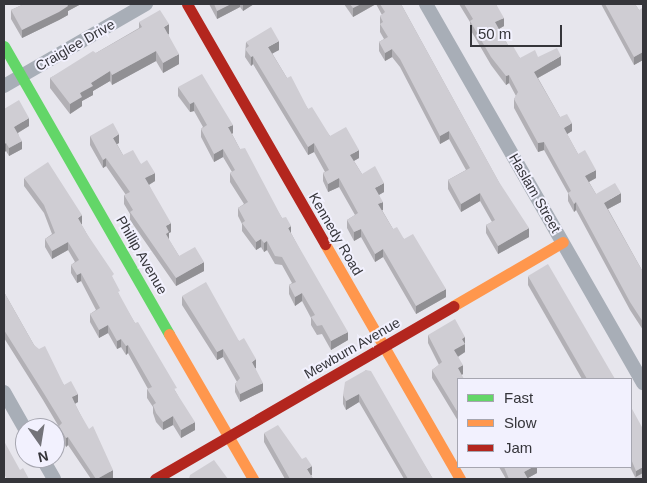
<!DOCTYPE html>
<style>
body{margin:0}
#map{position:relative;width:647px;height:483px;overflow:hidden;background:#e7e6ed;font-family:Arial,sans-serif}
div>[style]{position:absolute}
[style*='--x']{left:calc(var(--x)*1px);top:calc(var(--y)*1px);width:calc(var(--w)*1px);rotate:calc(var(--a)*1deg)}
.street>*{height:14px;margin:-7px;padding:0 7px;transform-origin:7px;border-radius:7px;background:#a8aeb7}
.fast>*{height:11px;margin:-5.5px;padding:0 5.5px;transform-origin:5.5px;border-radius:5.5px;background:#63d668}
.slow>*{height:11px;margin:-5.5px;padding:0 5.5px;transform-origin:5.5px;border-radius:5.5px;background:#ff974d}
.jam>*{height:11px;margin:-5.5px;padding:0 5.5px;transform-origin:5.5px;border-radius:5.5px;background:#b3261e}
.wall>*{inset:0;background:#b2b0b5}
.shaded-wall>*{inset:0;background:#919094}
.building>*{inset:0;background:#cfcdd3}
span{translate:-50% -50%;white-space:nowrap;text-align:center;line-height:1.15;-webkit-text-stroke:4px #f2f1fe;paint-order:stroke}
.street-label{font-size:14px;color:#35353a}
.frame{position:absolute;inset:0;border:5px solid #35353a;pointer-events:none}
.legend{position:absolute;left:457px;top:378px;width:175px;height:90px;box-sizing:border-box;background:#f2f1fe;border:1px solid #a6a6b0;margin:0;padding:6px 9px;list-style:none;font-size:15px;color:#35353a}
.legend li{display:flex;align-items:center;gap:10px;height:25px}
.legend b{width:25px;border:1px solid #a6a6b0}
.north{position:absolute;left:15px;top:418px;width:50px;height:50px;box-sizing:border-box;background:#f2f1fe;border:1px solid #a6a6b0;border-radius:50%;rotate:167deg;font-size:14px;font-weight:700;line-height:20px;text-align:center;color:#35353a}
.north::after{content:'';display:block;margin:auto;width:18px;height:22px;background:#737379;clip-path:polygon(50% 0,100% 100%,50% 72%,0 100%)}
.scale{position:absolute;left:470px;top:25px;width:92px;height:22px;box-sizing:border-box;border:2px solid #35353a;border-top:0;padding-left:6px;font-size:15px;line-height:18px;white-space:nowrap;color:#35353a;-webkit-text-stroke:4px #f2f1fe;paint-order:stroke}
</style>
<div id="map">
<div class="street">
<div style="--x:426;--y:4;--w:437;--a:60.2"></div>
<div style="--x:4;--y:86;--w:164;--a:-30"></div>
<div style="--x:4;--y:392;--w:43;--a:60.4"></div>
<div style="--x:42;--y:458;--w:24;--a:60"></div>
</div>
<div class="fast">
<div style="--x:4;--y:46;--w:332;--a:60.2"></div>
</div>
<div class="slow">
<div style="--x:325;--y:244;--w:271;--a:60.1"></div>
<div style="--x:453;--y:306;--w:127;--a:-30.2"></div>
<div style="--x:169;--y:334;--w:168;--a:59.9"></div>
</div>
<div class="jam">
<div style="--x:187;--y:4;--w:277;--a:60.1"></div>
<div style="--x:155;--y:479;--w:345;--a:-30.1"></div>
</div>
<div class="wall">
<div style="clip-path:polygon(24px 4px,81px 4px,68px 11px,68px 15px,59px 20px,22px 38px,11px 19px,11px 10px)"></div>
<div style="clip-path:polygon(209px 4px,254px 4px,243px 11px,240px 7px,217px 19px)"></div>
<div style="clip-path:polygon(344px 4px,376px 4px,353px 17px)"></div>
<div style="clip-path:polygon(376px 4px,401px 4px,529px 237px,498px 254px,486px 233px,486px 225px,492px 222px,480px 201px,461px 212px,448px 189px,448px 180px,466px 170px,449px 139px,440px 144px,400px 67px,392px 57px,385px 61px,379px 51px,379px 42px,384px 39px,380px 32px,380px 16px,382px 15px)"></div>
<div style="clip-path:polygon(459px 4px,496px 4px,504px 26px,499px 29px,509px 47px,520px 58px,538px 57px,561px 65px,538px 78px,560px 117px,572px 131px,567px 134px,578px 154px,596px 178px,589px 182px,596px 194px,621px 202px,608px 209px,643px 272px,643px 330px,630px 310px,576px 210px,574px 212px,568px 201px,568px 193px,544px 150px,538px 152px,514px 108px,514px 99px,516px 96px,509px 83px,506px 85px,491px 65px,470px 29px,470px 22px)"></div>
<div style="clip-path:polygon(601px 4px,635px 4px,639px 10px,643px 11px,643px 61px,643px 60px,634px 65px)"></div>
<div style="clip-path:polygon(139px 22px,169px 34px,168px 34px,179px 64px,163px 73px,156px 61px,112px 85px,110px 81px,93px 91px,93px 95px,82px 101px,82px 106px,70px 114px,50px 88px,50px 78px,96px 53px,139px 28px)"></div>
<div style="clip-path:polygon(246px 42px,279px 50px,272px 53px,287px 78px,308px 109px,330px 136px,359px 158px,354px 161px,362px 174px,384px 192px,379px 195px,383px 210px,382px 210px,393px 229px,404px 239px,446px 297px,416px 314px,383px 257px,375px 262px,361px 237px,354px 241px,347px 228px,347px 220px,355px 215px,339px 187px,328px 192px,323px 181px,323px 173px,325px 172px,314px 152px,308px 155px,253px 64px,251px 66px,245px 57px)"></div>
<div style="clip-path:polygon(178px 87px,233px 133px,232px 134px,240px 149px,291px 233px,348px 340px,331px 350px,322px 334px,317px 335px,311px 325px,311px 318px,302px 301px,295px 306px,289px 294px,289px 285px,292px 283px,282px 265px,275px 264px,267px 250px,264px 252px,261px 247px,256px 250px,242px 231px,242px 224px,238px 216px,238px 208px,244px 204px,230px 182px,230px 173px,232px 172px,223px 157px,214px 162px,201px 137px,201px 129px,203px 127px,194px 111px,190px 112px,178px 96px)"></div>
<div style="clip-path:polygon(4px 109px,29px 126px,18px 133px,22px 149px,9px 156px,6px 151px)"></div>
<div style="clip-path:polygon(90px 136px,119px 143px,117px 144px,123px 155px,141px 164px,155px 181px,149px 185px,171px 232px,169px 233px,169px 240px,179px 256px,204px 271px,176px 286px,130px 220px,130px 214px,124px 204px,124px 195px,126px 195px,106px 166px,103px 168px,90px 145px)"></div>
<div style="clip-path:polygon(24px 178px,82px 224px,81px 224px,114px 281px,120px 298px,177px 394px,195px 430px,181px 438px,173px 425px,163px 430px,156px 422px,153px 413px,153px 407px,147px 398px,147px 389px,148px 389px,128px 353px,126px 355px,121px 347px,117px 349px,108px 333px,99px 338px,90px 322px,90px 314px,96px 310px,81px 281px,77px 283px,71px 273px,71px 265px,75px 262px,68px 250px,52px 259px,45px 247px,45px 239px,52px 234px,44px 213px,24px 186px)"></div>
<div style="clip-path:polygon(528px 276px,615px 379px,582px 379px,528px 285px)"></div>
<div style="clip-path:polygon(4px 292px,34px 345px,64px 385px,78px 402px,75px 404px,78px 410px,113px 479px,91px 479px,68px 445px,66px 447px,59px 435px,59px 427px,43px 400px,4px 338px)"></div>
<div style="clip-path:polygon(182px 296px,239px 341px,256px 368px,255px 368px,263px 391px,240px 402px,235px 392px,235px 384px,237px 382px,223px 357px,217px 360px,182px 305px)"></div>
<div style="clip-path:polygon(428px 335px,465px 337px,465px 352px,458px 357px,463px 374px,458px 379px,458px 421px,432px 378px,432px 370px,439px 365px,428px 343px)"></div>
<div style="clip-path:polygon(366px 370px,433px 479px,404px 479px,359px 402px,346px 410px,343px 404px,343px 395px)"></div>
<div style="clip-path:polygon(631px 407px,643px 479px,635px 477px,630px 467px)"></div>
<div style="clip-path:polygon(264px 433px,312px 475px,311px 475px,313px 479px,285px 479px,264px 442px)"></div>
<div style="clip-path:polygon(499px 467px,537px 467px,537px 473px,528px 478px,528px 479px,506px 479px)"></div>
</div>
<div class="shaded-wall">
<div style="clip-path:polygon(67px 4px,81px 4px,68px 11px,68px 15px,59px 20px,22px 38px,22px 30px)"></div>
<div style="clip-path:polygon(231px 4px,240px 4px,240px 7px,217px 19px,217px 11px)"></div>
<div style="clip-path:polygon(243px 4px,254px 4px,243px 11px)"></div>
<div style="clip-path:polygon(361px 4px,376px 4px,353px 17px,353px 8px)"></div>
<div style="clip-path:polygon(504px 18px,504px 26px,495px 31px,495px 22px)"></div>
<div style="clip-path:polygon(169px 24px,169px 34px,164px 37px,164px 27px)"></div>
<div style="clip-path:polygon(279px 41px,279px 50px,268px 56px,268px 47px)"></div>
<div style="clip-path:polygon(392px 49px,392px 57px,385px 61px,385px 53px)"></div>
<div style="clip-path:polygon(156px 51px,156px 61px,112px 85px,112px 75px)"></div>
<div style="clip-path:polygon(643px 52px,643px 60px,634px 65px,634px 57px)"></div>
<div style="clip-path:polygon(179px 54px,179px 64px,163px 73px,163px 63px)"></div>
<div style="clip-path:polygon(253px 56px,253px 64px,251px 66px,251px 57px)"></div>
<div style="clip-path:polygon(561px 56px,561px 65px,534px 80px,534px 72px)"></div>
<div style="clip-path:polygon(110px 71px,110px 81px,93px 91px,93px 95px,82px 101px,82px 106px,70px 114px,70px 104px,80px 93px,91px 83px)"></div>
<div style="clip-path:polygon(509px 75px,509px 83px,506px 85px,506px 76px)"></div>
<div style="clip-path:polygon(194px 102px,194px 111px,190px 112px,190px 104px)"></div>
<div style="clip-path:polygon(29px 118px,29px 126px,14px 135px,14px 127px)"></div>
<div style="clip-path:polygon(572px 123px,572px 131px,564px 136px,564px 128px)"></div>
<div style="clip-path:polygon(233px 125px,233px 133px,228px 136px,228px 127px)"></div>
<div style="clip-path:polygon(449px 131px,449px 139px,440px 144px,440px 136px)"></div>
<div style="clip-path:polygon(119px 134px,119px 143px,113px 146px,113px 138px)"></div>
<div style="clip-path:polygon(22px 141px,22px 149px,9px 156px,9px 148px)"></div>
<div style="clip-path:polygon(544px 142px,544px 150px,538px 152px,538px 143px)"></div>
<div style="clip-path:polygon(6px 143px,6px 151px,4px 153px,4px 144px)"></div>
<div style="clip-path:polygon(314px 143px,314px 152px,308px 155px,308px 147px)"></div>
<div style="clip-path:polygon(223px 149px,223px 157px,214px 162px,214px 154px)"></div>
<div style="clip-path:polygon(359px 150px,359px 158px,350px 163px,350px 155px)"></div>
<div style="clip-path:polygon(106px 158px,106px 166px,103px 168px,103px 160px)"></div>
<div style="clip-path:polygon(596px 170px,596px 178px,585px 184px,585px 176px)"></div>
<div style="clip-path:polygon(155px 173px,155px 181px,145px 187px,145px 178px)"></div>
<div style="clip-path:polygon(339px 178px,339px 187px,328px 192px,328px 184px)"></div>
<div style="clip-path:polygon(384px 183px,384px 192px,375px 197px,375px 188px)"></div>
<div style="clip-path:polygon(480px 193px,480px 201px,461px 212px,461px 204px)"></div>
<div style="clip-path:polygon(621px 193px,621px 202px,604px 211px,604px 203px)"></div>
<div style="clip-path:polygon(383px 202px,383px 210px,378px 212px,378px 204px)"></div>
<div style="clip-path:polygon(576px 202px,576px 210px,574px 212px,574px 204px)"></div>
<div style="clip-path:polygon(82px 215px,82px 224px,78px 226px,78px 218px)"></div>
<div style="clip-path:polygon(171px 223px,171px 232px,169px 233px,169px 241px,166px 243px,166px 226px)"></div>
<div style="clip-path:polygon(291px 226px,291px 234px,288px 228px)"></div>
<div style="clip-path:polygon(529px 228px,529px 237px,498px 254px,498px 246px)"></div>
<div style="clip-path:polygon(361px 229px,361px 237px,354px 241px,354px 232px)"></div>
<div style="clip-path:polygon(261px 239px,261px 247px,256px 250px,256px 242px)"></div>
<div style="clip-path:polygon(267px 241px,267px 250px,264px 252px,264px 243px)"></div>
<div style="clip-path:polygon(68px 242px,68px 250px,52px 259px,52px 251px)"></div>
<div style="clip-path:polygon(383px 249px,383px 257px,375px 262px,375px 254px)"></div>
<div style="clip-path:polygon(204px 262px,204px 271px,176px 286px,176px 278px)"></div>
<div style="clip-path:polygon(81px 273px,81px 281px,77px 283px,77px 275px)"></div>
<div style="clip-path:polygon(446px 289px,446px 297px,416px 314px,416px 306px)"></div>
<div style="clip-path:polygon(302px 293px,302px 301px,295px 306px,295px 297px)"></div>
<div style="clip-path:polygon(108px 325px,108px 333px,99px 338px,99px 330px)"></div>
<div style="clip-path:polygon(348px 332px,348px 340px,331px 350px,331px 341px)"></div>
<div style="clip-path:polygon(465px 337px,465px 352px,454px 359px,454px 350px,462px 339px)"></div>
<div style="clip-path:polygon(121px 339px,121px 347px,117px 349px,117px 341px)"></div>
<div style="clip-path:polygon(128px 345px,128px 353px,126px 355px,126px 346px)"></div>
<div style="clip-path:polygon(223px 349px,223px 357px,217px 360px,217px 352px)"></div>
<div style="clip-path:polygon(256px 359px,256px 368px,252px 370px,252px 362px)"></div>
<div style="clip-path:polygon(463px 365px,463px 374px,458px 376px,458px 368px)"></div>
<div style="clip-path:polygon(263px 383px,263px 391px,240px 402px,240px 394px)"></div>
<div style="clip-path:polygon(78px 394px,78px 402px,72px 405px,72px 397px)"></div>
<div style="clip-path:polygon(359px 394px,359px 402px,346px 410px,346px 401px)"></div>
<div style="clip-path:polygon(173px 416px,173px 425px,163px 430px,163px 422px)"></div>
<div style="clip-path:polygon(195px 422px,195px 430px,181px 438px,181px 430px)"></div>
<div style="clip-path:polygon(68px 437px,68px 445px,66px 447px,66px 438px)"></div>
<div style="clip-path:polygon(312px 466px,312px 475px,307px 477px,307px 469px)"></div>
<div style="clip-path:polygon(533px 467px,537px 467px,537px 473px,526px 479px,524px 472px)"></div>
<div style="clip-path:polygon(643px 467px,643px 475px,636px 479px,636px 471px)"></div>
<div style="clip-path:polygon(113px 470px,113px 479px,97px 479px)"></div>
</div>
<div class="building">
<div style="clip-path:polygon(24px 4px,67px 4px,68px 6px,59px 12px,22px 30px,11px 10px)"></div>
<div style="clip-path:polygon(214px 4px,231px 4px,217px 11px)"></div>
<div style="clip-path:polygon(350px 4px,361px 4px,353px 8px)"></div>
<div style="clip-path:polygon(380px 4px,401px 4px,499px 182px,529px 228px,498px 246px,486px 225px,495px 220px,480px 193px,461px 204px,448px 180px,470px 168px,449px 131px,440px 136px,400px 59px,392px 49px,385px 53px,379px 42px,388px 37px,380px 24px,383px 22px,380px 16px,385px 12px)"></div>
<div style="clip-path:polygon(464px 4px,496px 4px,504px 18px,495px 22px,509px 47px,513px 46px,520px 58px,535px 50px,538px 57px,557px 48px,561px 56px,534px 72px,560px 117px,567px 114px,572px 123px,564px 128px,578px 154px,585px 150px,596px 170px,585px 176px,596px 194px,615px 183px,621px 193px,604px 203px,643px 272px,643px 322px,630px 302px,576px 202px,574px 204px,568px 193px,571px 191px,544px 142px,538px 143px,514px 99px,518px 92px,509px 75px,506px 76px,491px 57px,470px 21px,473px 19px)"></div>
<div style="clip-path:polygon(605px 4px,635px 4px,639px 10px,642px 8px,643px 11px,643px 53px,643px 52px,634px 57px)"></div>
<div style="clip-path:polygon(160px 10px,169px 24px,164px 27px,179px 54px,163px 63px,156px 51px,112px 75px,110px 71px,91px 83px,93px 86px,80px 93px,82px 97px,70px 104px,50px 78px,93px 51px,96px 53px,142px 27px,139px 22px)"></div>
<div style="clip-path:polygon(271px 27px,279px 41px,268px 47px,287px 78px,291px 76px,308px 109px,312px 107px,330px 136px,346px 127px,359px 150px,350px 155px,362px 174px,375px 166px,384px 183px,375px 188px,383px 202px,378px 204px,393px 229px,397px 227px,404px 239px,413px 234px,446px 289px,416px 306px,383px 249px,375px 254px,361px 229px,354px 232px,347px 220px,358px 213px,339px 178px,328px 184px,323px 173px,329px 170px,314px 143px,308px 147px,253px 56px,251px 57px,245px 49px,249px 46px,246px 42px)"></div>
<div style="clip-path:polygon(202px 74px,233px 125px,228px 127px,240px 149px,245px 148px,282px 218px,286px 217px,291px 226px,288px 228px,348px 332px,331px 341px,322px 325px,317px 326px,311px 317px,315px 315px,302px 293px,295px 297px,289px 285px,296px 282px,282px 257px,275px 256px,267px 241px,264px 243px,261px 239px,256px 242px,242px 223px,245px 221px,238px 208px,248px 202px,230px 173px,235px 170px,223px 149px,214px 154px,201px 129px,207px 125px,194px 102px,190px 104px,178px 87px)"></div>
<div style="clip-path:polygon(19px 100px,29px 118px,14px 127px,22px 141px,9px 148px,6px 143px,4px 144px,4px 109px)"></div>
<div style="clip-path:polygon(113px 123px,119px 134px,113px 138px,123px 155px,133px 150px,141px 164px,147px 160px,155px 173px,145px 178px,171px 223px,166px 226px,169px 232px,166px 234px,179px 256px,195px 247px,204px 262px,176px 278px,130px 212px,133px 210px,124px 195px,130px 192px,106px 158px,103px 160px,90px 136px)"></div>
<div style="clip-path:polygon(48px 162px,82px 215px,78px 218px,87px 234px,114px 274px,112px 276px,120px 291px,118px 292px,135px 323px,138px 322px,177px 388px,174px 389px,195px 422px,181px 430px,173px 416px,163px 422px,156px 413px,153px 405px,156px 403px,147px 389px,152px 387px,128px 345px,126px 346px,121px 339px,117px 341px,108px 325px,99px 330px,90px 314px,100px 308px,81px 273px,77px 275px,71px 265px,79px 260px,68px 242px,52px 251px,45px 239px,55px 233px,44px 205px,24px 178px)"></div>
<div style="clip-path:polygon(548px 264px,615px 379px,587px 379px,528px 276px)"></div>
<div style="clip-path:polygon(206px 282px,239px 341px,244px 338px,256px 359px,252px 362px,263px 383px,240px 394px,235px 384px,240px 378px,223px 349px,217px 352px,182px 296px)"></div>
<div style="clip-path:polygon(4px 292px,34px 345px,39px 349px,45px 346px,64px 385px,71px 381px,78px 394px,72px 397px,78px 410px,89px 429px,93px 426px,113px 470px,97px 479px,96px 479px,68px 437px,66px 438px,59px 426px,62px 423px,43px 392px,4px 330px)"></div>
<div style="clip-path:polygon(455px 319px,465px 337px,462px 339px,465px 344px,454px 350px,463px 365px,458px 368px,464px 379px,458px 379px,458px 413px,432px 370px,442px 362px,428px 335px)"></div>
<div style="clip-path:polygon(366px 370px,371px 371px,433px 479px,408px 479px,359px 394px,346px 401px,343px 395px,345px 382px)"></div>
<div style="clip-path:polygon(631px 407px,643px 429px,643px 467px,636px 471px,631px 459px)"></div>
<div style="clip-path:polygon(278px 425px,302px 459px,306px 457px,312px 466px,307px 469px,313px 479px,290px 479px,264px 433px)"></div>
<div style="clip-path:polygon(4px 441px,20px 470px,23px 468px,29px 479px,7px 479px,4px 474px,4px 475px)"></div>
<div style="clip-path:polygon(214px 460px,228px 479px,189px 479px,190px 475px)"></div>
<div style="clip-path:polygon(504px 467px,533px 467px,524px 472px,528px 479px,509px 479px)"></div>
<div style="clip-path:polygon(643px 473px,643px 479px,632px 479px)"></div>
</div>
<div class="street-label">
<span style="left:75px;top:45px;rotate:-30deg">Craiglee Drive</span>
<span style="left:535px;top:193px;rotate:60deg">Haslam Street</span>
<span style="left:336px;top:234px;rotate:60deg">Kennedy Road</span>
<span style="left:142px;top:255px;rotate:60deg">Phillip Avenue</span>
<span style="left:352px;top:348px;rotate:-30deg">Mewburn Avenue</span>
</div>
<div class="frame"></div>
<ul class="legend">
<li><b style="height:6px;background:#63d668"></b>Fast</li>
<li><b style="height:6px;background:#ff974d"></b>Slow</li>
<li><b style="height:6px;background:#b3261e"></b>Jam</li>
</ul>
<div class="north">N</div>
<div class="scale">50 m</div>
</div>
